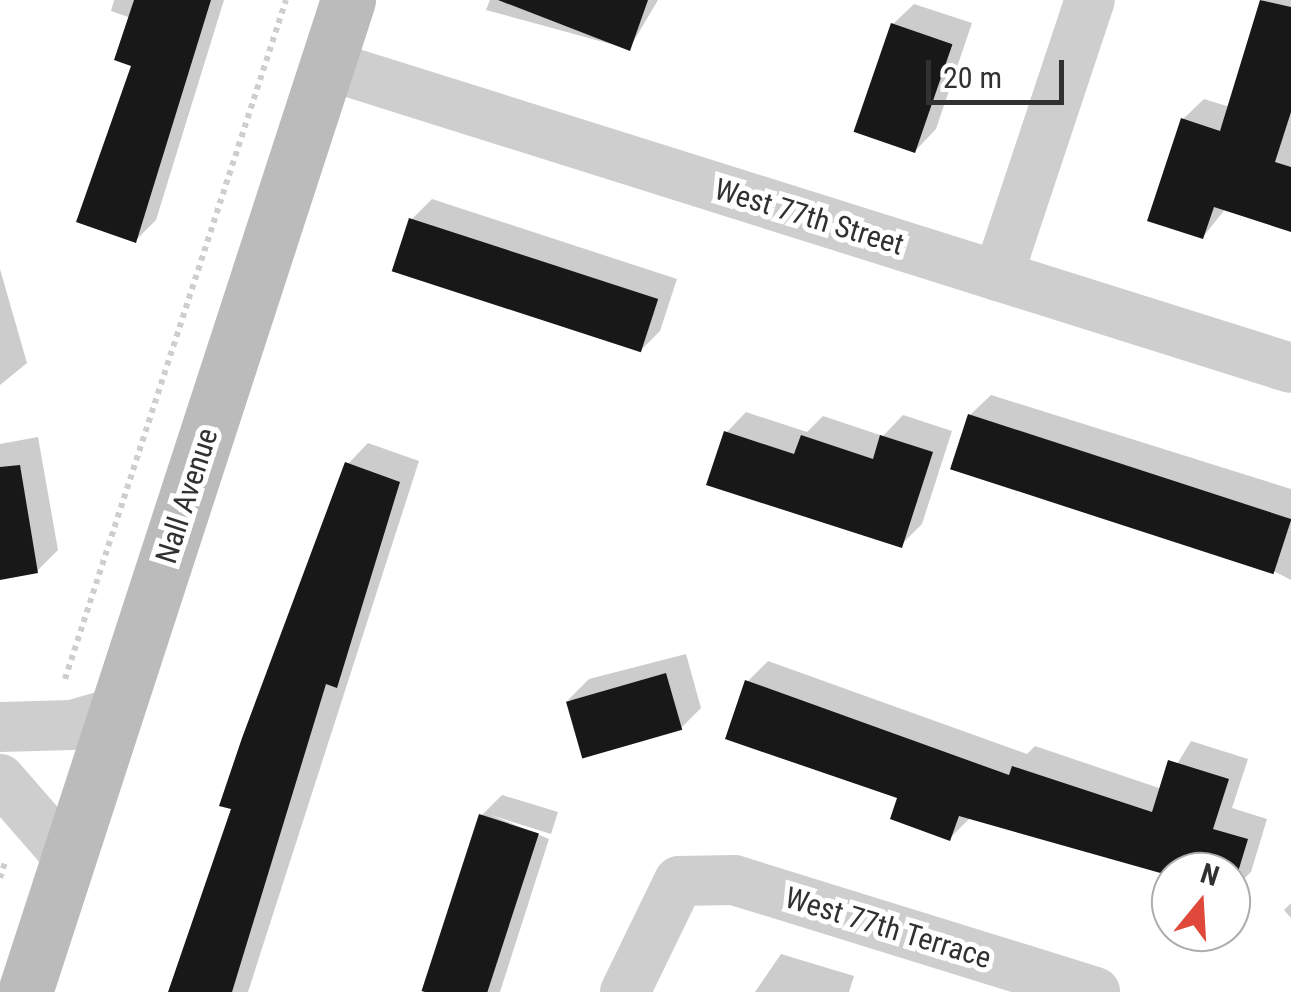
<!DOCTYPE html>
<style>
body{margin:0}
#map{position:relative;width:1291px;height:992px;overflow:hidden;background:#fff;font-family:"Roboto Condensed",sans-serif}
div>[style]{position:absolute}
[style*='--x']{left:calc(var(--x)*1px);top:calc(var(--y)*1px);width:calc(var(--w)*1px);rotate:calc(var(--a)*1deg)}
.shadow>*{inset:0;background:#0003}
.building>*{inset:0;background:#181818;transform-origin:0 0}
.path>*{height:6px;margin-top:-3px;transform-origin:0;background:repeating-linear-gradient(90deg,#cecece 0 5px,transparent 0 10px)}
.street>*{height:50px;margin:-25px;padding:0 25px;transform-origin:25px;border-radius:25px;background:#cecece}
.secondary>*{height:55px;margin:-27.5px;padding:0 27.5px;transform-origin:27.5px;border-radius:27.5px;background:#bbb}
span{translate:-50% -50%;white-space:nowrap;text-align:center;line-height:1.15;-webkit-text-stroke:10px #fff;paint-order:stroke}
.street-label{font-size:30px;color:#313131}
.north{position:absolute;left:1151px;top:852px;width:100px;height:100px;box-sizing:border-box;background:#fff;border:2px solid #adadad;border-radius:50%;rotate:18deg;font-size:28px;font-weight:700;line-height:40px;text-align:center;color:#313131}
.north::after{content:'';display:block;margin:auto;width:35px;height:45px;background:#e0483b;clip-path:polygon(50% 0,100% 100%,50% 72%,0 100%)}
.scale{position:absolute;left:926px;top:60px;width:138px;height:45px;box-sizing:border-box;border:5px solid #313131;border-top:0;padding-left:12px;font-size:30px;line-height:35px;white-space:nowrap;color:#313131;-webkit-text-stroke:8px #fff;paint-order:stroke}
</style>
<div id="map">
<div class="shadow">
<div style="clip-path:polygon(114px 0,224px 0,156px 220px,136px 240px,131px 18px,111px 11px)"></div>
<div style="clip-path:polygon(490px 0,658px 0,629px 49px,486px 10px)"></div>
<div style="clip-path:polygon(1263px 0,1291px 0,1291px 228px,1226px 208px,1203px 237px,1183px 119px,1204px 99px,1230px 107px)"></div>
<div style="clip-path:polygon(914px 4px,972px 23px,936px 129px,916px 150px,893px 24px)"></div>
<div style="clip-path:polygon(432px 199px,677px 279px,660px 331px,639px 352px,411px 220px)"></div>
<div style="clip-path:polygon(0 269px,27px 363px,0 385px)"></div>
<div style="clip-path:polygon(991px 395px,1291px 489px,1291px 580px,970px 415px)"></div>
<div style="clip-path:polygon(746px 412px,807px 432px,823px 416px,883px 436px,903px 415px,952px 431px,922px 524px,901px 545px,726px 433px)"></div>
<div style="clip-path:polygon(38px 437px,58px 550px,37px 571px,0 577px,0 444px)"></div>
<div style="clip-path:polygon(368px 443px,419px 461px,248px 992px,175px 992px,348px 464px)"></div>
<div style="clip-path:polygon(686px 654px,701px 708px,681px 728px,568px 700px,589px 679px)"></div>
<div style="clip-path:polygon(768px 661px,1027px 754px,1035px 746px,1162px 789px,1191px 741px,1248px 759px,1232px 808px,1267px 819px,1251px 872px,1231px 891px,1231px 872px,971px 817px,950px 838px,747px 682px)"></div>
<div style="clip-path:polygon(502px 795px,558px 812px,551px 834px,491px 815px,549px 839px,500px 992px,427px 992px,481px 816px)"></div>
<div style="clip-path:polygon(1291px 903px,1291px 918px,1284px 910px)"></div>
<div style="clip-path:polygon(781px 954px,854px 976px,849px 992px,755px 992px)"></div>
</div>
<div class="building">
<div style="clip-path:polygon(134px 0,211px 0,136px 243px,76px 222px,131px 66px,114px 60px)"></div>
<div style="clip-path:polygon(498px 0,648px 0,630px 51px)"></div>
<div style="clip-path:polygon(1260px 0,1291px 7px,1291px 112px,1275px 162px,1291px 167px,1291px 232px,1214px 207px,1203px 239px,1147px 221px,1181px 118px,1220px 131px)"></div>
<div style="left:891px;top:23px;width:65px;height:115px;rotate:19deg"></div>
<div style="left:409px;top:218px;width:262px;height:56px;rotate:18deg"></div>
<div style="left:968px;top:414px;width:340px;height:58px;rotate:18deg"></div>
<div style="clip-path:polygon(724px 431px,794px 454px,801px 435px,873px 459px,880px 435px,933px 452px,902px 548px,706px 485px)"></div>
<div style="clip-path:polygon(345px 462px,400px 482px,337px 688px,326px 684px,232px 992px,168px 992px,231px 809px,219px 806px,242px 738px)"></div>
<div style="clip-path:polygon(20px 465px,38px 573px,0 580px,0 467px)"></div>
<div style="left:666px;top:673px;width:59px;height:104px;rotate:74deg"></div>
<div style="clip-path:polygon(745px 680px,1009px 775px,1012px 766px,1152px 812px,1168px 760px,1229px 779px,1213px 829px,1248px 839px,1231px 895px,1231px 872px,1171px 876px,959px 816px,950px 841px,890px 819px,897px 798px,725px 739px)"></div>
<div style="left:479px;top:814px;width:63px;height:186px;rotate:18deg"></div>
</div>
<div class="path">
<div style="--x:65;--y:679;--w:714;--a:-71.97"></div>
<div style="--x:0;--y:878;--w:19;--a:-72"></div>
</div>
<div class="street">
<div style="--x:327;--y:65;--w:1010;--a:17.45"></div>
<div style="--x:998;--y:276;--w:291;--a:-71.6"></div>
<div style="--x:0;--y:727;--w:72;--a:-1.6"></div>
<div style="--x:72;--y:725;--w:47;--a:-16.1"></div>
<div style="--x:0;--y:779;--w:105;--a:48.9"></div>
<div style="--x:625;--y:992;--w:123;--a:-64.1"></div>
<div style="--x:679;--y:881;--w:55;--a:-1"></div>
<div style="--x:734;--y:880;--w:378;--a:17.2"></div>
</div>
<div class="secondary">
<div style="--x:25;--y:992;--w:1043;--a:-71.96"></div>
</div>
<div class="street-label">
<span style="left:809px;top:217px;rotate:17deg">West 77th Street</span>
<span style="left:187px;top:496px;rotate:-72deg">Nall Avenue</span>
<span style="left:888px;top:928px;rotate:17deg">West 77th Terrace</span>
</div>
<div class="north">N</div>
<div class="scale">20 m</div>
</div>
